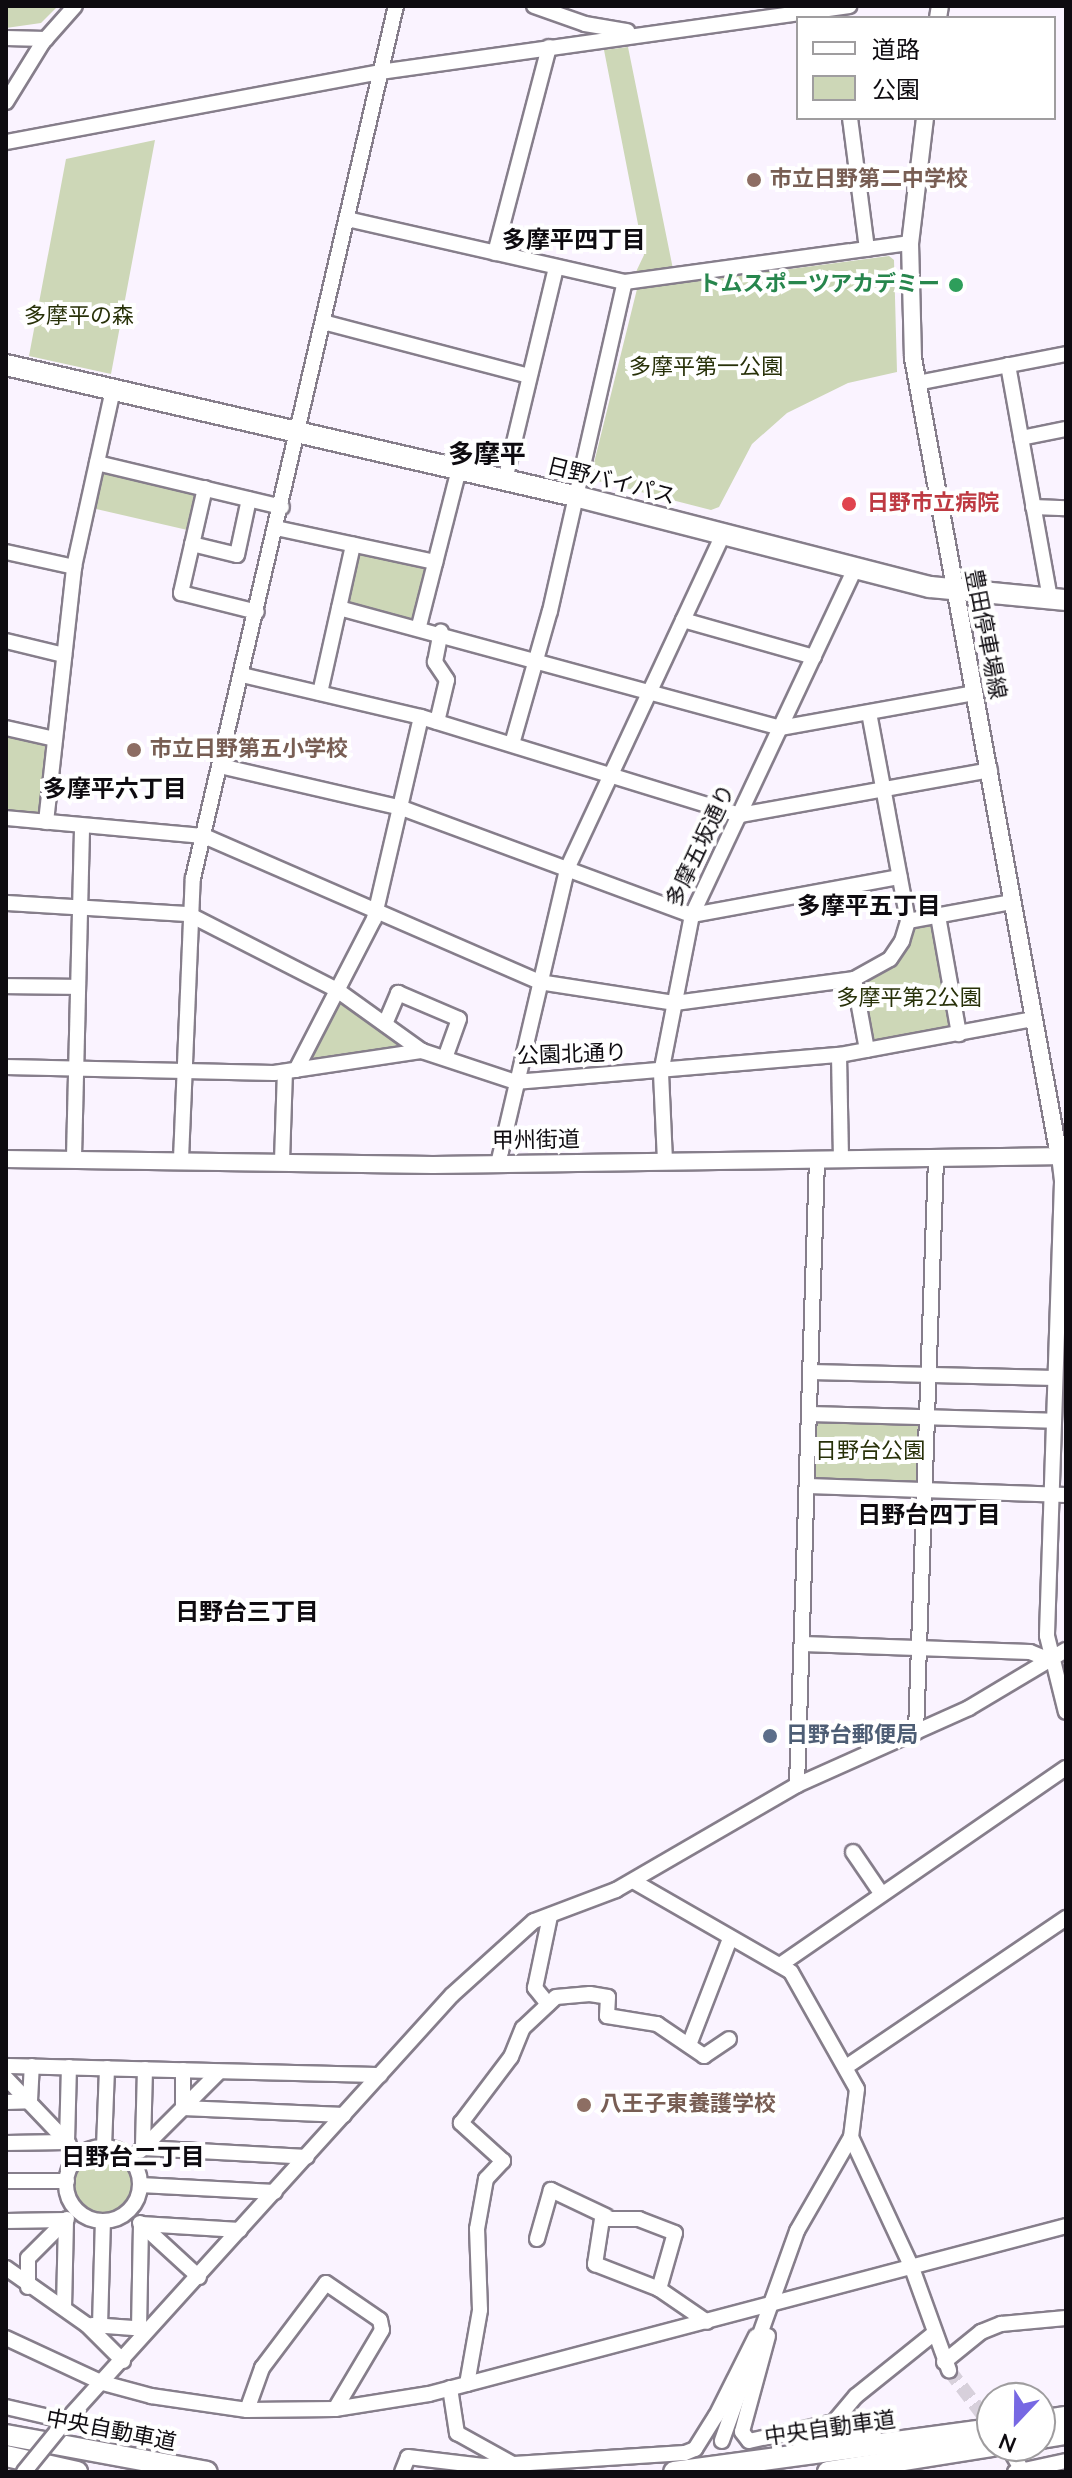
<!DOCTYPE html>
<meta charset="utf-8">
<style>
body{margin:0}
#map{position:relative;width:1072px;height:2478px;overflow:hidden;background:#faf3ff;font-family:"Nunito Sans","Noto Sans JP",sans-serif}
div>[style]{position:absolute}
[style*='--x']{left:calc(var(--x)*1px);top:calc(var(--y)*1px);width:calc(var(--w)*1px);rotate:calc(var(--a)*1deg)}
.green>*{inset:0;background:#cdd7b7;transform-origin:0 0}
.round{border-radius:50%}
.minor-tunnel>*{height:14px;margin-top:-7px;transform-origin:0;background:repeating-linear-gradient(90deg,#d7d0db 0 14px,transparent 0 21px)}
.roads{filter:drop-shadow(2px 0 #867e8b) drop-shadow(-2px 0 #867e8b) drop-shadow(0 2px #867e8b) drop-shadow(0 -2px #867e8b)}
.minor>*{height:14px;margin:-7px;padding:0 7px;transform-origin:7px;border-radius:7px;background:#fff}
.minor>.ring{margin:-7px;padding:0;box-sizing:content-box;background:none;border:14px solid #fff;border-radius:50%}
.major>*{height:16px;margin:-8px;padding:0 8px;transform-origin:8px;border-radius:8px;background:#fff}
.highway>*{height:20px;margin:-10px;padding:0 10px;transform-origin:10px;border-radius:10px;background:#fff}
.bridges{filter:drop-shadow(2px 0 #867e8b) drop-shadow(-2px 0 #867e8b) drop-shadow(0 2px #867e8b) drop-shadow(0 -2px #867e8b)}
.minor-bridge>*{height:14px;margin:-7px;padding:0 7px;transform-origin:7px;border-radius:7px;background:#fff}
.dots>*{width:22px;height:22px;translate:-50% -50%;box-sizing:border-box;border:4px solid #fff;border-radius:50%}
span{translate:-50% -50%;white-space:nowrap;text-align:center;line-height:1.15;-webkit-text-stroke:8px #fff;paint-order:stroke}
.education-label{font-size:22px;color:#785e54;font-weight:700}
.left{translate:0 -50%;text-align:left}
.leisure-label{font-size:22px;color:#27864d;font-weight:700}
.right{translate:-100% -50%;text-align:right}
.park-label{font-size:22px;color:#283109}
.street-label{font-size:22px;color:#0e0b10}
.health-label{font-size:22px;color:#be3a42;font-weight:700}
.service-label{font-size:22px;color:#4e5e75;font-weight:700}
.neighbourhood-label{font-size:24px;color:#0e0b10;font-weight:700}
.quarter-label{font-size:26px;color:#0e0b10;font-weight:700}
.frame{position:absolute;inset:0;border:8px solid #0e0b10;pointer-events:none}
.legend{position:absolute;left:796px;top:16px;width:260px;height:104px;box-sizing:border-box;background:#fff;border:2px solid #9f9d9f;margin:0;padding:10px 14px;list-style:none;font-size:24px;color:#0e0b10}
.legend li{display:flex;align-items:center;gap:16px;height:40px}
.legend b{width:40px;border:2px solid #9f9d9f}
.north{position:absolute;left:976px;top:2382px;width:80px;height:80px;box-sizing:border-box;background:#fff;border:2px solid #9f9d9f;border-radius:50%;rotate:202deg;font-size:22px;font-weight:700;line-height:32px;text-align:center;color:#0e0b10}
.north::after{content:'';display:block;margin:auto;width:28px;height:36px;background:#7768e3;clip-path:polygon(50% 0,100% 100%,50% 72%,0 100%)}
</style>
<div id="map">
<div class="green">
<div style="clip-path:polygon(6px 6px,58px 6px,41px 23px,6px 28px)"></div>
<div style="clip-path:polygon(628px 47px,673px 269px,634px 276px,644px 255px,604px 50px)"></div>
<div style="clip-path:polygon(155px 140px,111px 374px,29px 356px,66px 159px)"></div>
<div style="clip-path:polygon(889px 256px,894px 260px,897px 372px,848px 383px,787px 413px,752px 444px,719px 507px,711px 510px,590px 479px,637px 289px)"></div>
<div style="left:97px;top:463px;width:111px;height:45px;rotate:13deg"></div>
<div style="left:359px;top:553px;width:73px;height:53px;rotate:12deg"></div>
<div style="clip-path:polygon(6px 731px,47px 738px,41px 815px,6px 811px)"></div>
<div style="clip-path:polygon(938px 916px,959px 1034px,867px 1050px,854px 979px,890px 959px,908px 921px)"></div>
<div style="clip-path:polygon(339px 999px,412px 1050px,306px 1064px)"></div>
<div style="left:816px;top:1415px;width:111px;height:71px;rotate:1deg"></div>
<div class="round" style="left:70px;top:2152px;width:64px;height:64px"></div>
</div>
<div class="minor-tunnel">
<div style="--x:949;--y:2370;--w:71;--a:53"></div>
</div>
<div class="roads">
<div class="minor">
<div style="--x:534;--y:6;--w:54;--a:19.4"></div>
<div style="--x:585;--y:24;--w:43;--a:9.5"></div>
<div style="--x:6;--y:38;--w:40;--a:1.4"></div>
<div style="--x:6;--y:102;--w:70;--a:-58.3"></div>
<div style="--x:43;--y:42;--w:48;--a:-48.4"></div>
<div style="--x:850;--y:118;--w:132;--a:82.6"></div>
<div style="--x:6;--y:142;--w:380;--a:-10.6"></div>
<div style="--x:380;--y:72;--w:474;--a:-8"></div>
<div style="--x:347;--y:219;--w:285;--a:12.8"></div>
<div style="--x:625;--y:282;--w:288;--a:-7.8"></div>
<div style="--x:495;--y:253;--w:213;--a:-75.3"></div>
<div style="--x:323;--y:322;--w:213;--a:14.7"></div>
<div style="--x:1008;--y:365;--w:238;--a:79.8"></div>
<div style="--x:917;--y:383;--w:152;--a:-11"></div>
<div style="--x:1021;--y:438;--w:46;--a:-11.3"></div>
<div style="--x:97;--y:463;--w:190;--a:13.4"></div>
<div style="--x:505;--y:480;--w:219;--a:-76.5"></div>
<div style="--x:205;--y:488;--w:108;--a:102.9"></div>
<div style="--x:181;--y:593;--w:78;--a:14"></div>
<div style="--x:1033;--y:507;--w:33;--a:2"></div>
<div style="--x:276;--y:528;--w:163;--a:12.1"></div>
<div style="--x:192;--y:544;--w:46;--a:13.7"></div>
<div style="--x:237;--y:555;--w:57;--a:-77.9"></div>
<div style="--x:6;--y:552;--w:70;--a:12.4"></div>
<div style="--x:339;--y:608;--w:457;--a:15.2"></div>
<div style="--x:780;--y:728;--w:197;--a:-10.2"></div>
<div style="--x:683;--y:620;--w:136;--a:15.8"></div>
<div style="--x:419;--y:626;--w:162;--a:-75.7"></div>
<div style="--x:6;--y:641;--w:60;--a:13.6"></div>
<div style="--x:242;--y:675;--w:184;--a:13.2"></div>
<div style="--x:421;--y:717;--w:334;--a:17.1"></div>
<div style="--x:740;--y:815;--w:254;--a:-10.2"></div>
<div style="--x:320;--y:693;--w:152;--a:-77.4"></div>
<div style="--x:437;--y:722;--w:43;--a:-76.6"></div>
<div style="--x:447;--y:680;--w:22;--a:-124"></div>
<div style="--x:435;--y:662;--w:31;--a:-79"></div>
<div style="--x:6;--y:728;--w:50;--a:12.7"></div>
<div style="--x:512;--y:744;--w:138;--a:-74.1"></div>
<div style="--x:550;--y:611;--w:337;--a:-77.2"></div>
<div style="--x:220;--y:766;--w:187;--a:13"></div>
<div style="--x:402;--y:808;--w:309;--a:20.3"></div>
<div style="--x:692;--y:915;--w:211;--a:-10.4"></div>
<div style="--x:6;--y:818;--w:199;--a:5.2"></div>
<div style="--x:204;--y:836;--w:365;--a:23.5"></div>
<div style="--x:539;--y:982;--w:138;--a:8.8"></div>
<div style="--x:675;--y:1003;--w:181;--a:-7.6"></div>
<div style="--x:854;--y:979;--w:41;--a:-29.1"></div>
<div style="--x:890;--y:959;--w:22;--a:-56"></div>
<div style="--x:902;--y:941;--w:21;--a:-73"></div>
<div style="--x:908;--y:921;--w:212;--a:-100.6"></div>
<div style="--x:46;--y:822;--w:257;--a:-83.7"></div>
<div style="--x:74;--y:567;--w:182;--a:-77.6"></div>
<div style="--x:6;--y:903;--w:182;--a:3.5"></div>
<div style="--x:188;--y:914;--w:167;--a:27"></div>
<div style="--x:337;--y:990;--w:105;--a:35.7"></div>
<div style="--x:422;--y:1051;--w:99;--a:18.3"></div>
<div style="--x:516;--y:1082;--w:324;--a:-4.8"></div>
<div style="--x:839;--y:1055;--w:198;--a:-10.5"></div>
<div style="--x:938;--y:916;--w:120;--a:79.9"></div>
<div style="--x:908;--y:921;--w:106;--a:-10.4"></div>
<div style="--x:854;--y:979;--w:72;--a:79.6"></div>
<div style="--x:6;--y:986;--w:72;--a:0.8"></div>
<div style="--x:385;--y:1024;--w:34;--a:-67"></div>
<div style="--x:398;--y:993;--w:66;--a:23.1"></div>
<div style="--x:459;--y:1019;--w:41;--a:109.7"></div>
<div style="--x:839;--y:1055;--w:104;--a:88.9"></div>
<div style="--x:6;--y:1067;--w:268;--a:1.3"></div>
<div style="--x:274;--y:1073;--w:150;--a:-8.5"></div>
<div style="--x:296;--y:1070;--w:170;--a:-62.7"></div>
<div style="--x:374;--y:919;--w:207;--a:-76.9"></div>
<div style="--x:1059;--y:1156;--w:26;--a:83"></div>
<div style="--x:1062;--y:1182;--w:454;--a:91.9"></div>
<div style="--x:1047;--y:1636;--w:78;--a:76"></div>
<div style="--x:74;--y:1157;--w:331;--a:-88.6"></div>
<div style="--x:181;--y:1159;--w:281;--a:-87.6"></div>
<div style="--x:193;--y:878;--w:895;--a:-76.9"></div>
<div style="--x:282;--y:1161;--w:89;--a:-88.1"></div>
<div style="--x:665;--y:1161;--w:88;--a:-92.6"></div>
<div style="--x:661;--y:1073;--w:161;--a:-78.9"></div>
<div style="--x:692;--y:915;--w:382;--a:-64.8"></div>
<div style="--x:498;--y:1164;--w:303;--a:-76.8"></div>
<div style="--x:567;--y:869;--w:369;--a:-65"></div>
<div style="--x:811;--y:1372;--w:244;--a:1.4"></div>
<div style="--x:810;--y:1414;--w:244;--a:1.6"></div>
<div style="--x:808;--y:1486;--w:258;--a:2"></div>
<div style="--x:803;--y:1644;--w:227;--a:2"></div>
<div style="--x:1030;--y:1652;--w:22;--a:22"></div>
<div style="--x:916;--y:1732;--w:574;--a:-88"></div>
<div style="--x:797;--y:1785;--w:626;--a:-88.17"></div>
<div style="--x:853;--y:1852;--w:50;--a:55.7"></div>
<div style="--x:633;--y:1881;--w:182;--a:29.9"></div>
<div style="--x:791;--y:1972;--w:134;--a:60.6"></div>
<div style="--x:857;--y:2089;--w:48;--a:97.1"></div>
<div style="--x:851;--y:2137;--w:108;--a:119.9"></div>
<div style="--x:797;--y:2231;--w:223;--a:109.7"></div>
<div style="--x:780;--y:1965;--w:347;--a:-34.6"></div>
<div style="--x:548;--y:2004;--w:21;--a:-129"></div>
<div style="--x:535;--y:1988;--w:74;--a:-78.2"></div>
<div style="--x:689;--y:2045;--w:114;--a:-68.9"></div>
<div style="--x:6;--y:2066;--w:374;--a:1.4"></div>
<div style="--x:846;--y:2067;--w:266;--a:-34.1"></div>
<div style="--x:145;--y:2069;--w:79;--a:91.5"></div>
<div style="--x:143;--y:2148;--w:164;--a:3.1"></div>
<div style="--x:183;--y:2070;--w:38;--a:90"></div>
<div style="--x:183;--y:2108;--w:161;--a:2.5"></div>
<div style="--x:6;--y:2078;--w:91;--a:46.3"></div>
<div style="--x:6;--y:2102;--w:24;--a:-2"></div>
<div style="--x:30;--y:2101;--w:35;--a:-87"></div>
<div style="--x:851;--y:2137;--w:145;--a:65"></div>
<div style="--x:912;--y:2268;--w:109;--a:70.1"></div>
<div style="--x:6;--y:2143;--w:61;--a:-0.9"></div>
<div style="--x:67;--y:2142;--w:75;--a:-88.5"></div>
<div style="--x:104;--y:2147;--w:79;--a:-87.8"></div>
<div class="ring" style="left:66px;top:2147px;width:60px;height:60px"></div>
<div style="--x:140;--y:2151;--w:112;--a:-45"></div>
<div style="--x:6;--y:2181;--w:61;--a:0"></div>
<div style="--x:140;--y:2185;--w:135;--a:3"></div>
<div style="--x:6;--y:2221;--w:60;--a:-1"></div>
<div style="--x:66;--y:2220;--w:87;--a:91.3"></div>
<div style="--x:140;--y:2223;--w:80;--a:42.5"></div>
<div style="--x:537;--y:2239;--w:51;--a:-74.1"></div>
<div style="--x:551;--y:2190;--w:61;--a:25.3"></div>
<div style="--x:6;--y:2268;--w:99;--a:35.1"></div>
<div style="--x:87;--y:2325;--w:51;--a:45"></div>
<div style="--x:28;--y:2287;--w:29;--a:-90"></div>
<div style="--x:28;--y:2258;--w:55;--a:-45"></div>
<div style="--x:659;--y:2289;--w:58;--a:-74.1"></div>
<div style="--x:675;--y:2233;--w:39;--a:-159"></div>
<div style="--x:639;--y:2219;--w:37;--a:180"></div>
<div style="--x:602;--y:2219;--w:46;--a:98.8"></div>
<div style="--x:595;--y:2264;--w:69;--a:21.3"></div>
<div style="--x:659;--y:2289;--w:58;--a:34.5"></div>
<div style="--x:92;--y:2325;--w:55;--a:4.2"></div>
<div style="--x:100;--y:2326;--w:105;--a:-88.4"></div>
<div style="--x:139;--y:2329;--w:105;--a:-88.9"></div>
<div style="--x:141;--y:2224;--w:99;--a:3.5"></div>
<div style="--x:768;--y:2336;--w:99;--a:105.2"></div>
<div style="--x:742;--y:2432;--w:11;--a:52"></div>
<div style="--x:749;--y:2441;--w:87;--a:-12.6"></div>
<div style="--x:834;--y:2422;--w:34;--a:-50"></div>
<div style="--x:856;--y:2396;--w:99;--a:-38.8"></div>
<div style="--x:6;--y:2338;--w:107;--a:24.9"></div>
<div style="--x:103;--y:2383;--w:50;--a:15.2"></div>
<div style="--x:151;--y:2396;--w:97;--a:8.3"></div>
<div style="--x:247;--y:2410;--w:88;--a:-0.7"></div>
<div style="--x:335;--y:2409;--w:95;--a:-9.1"></div>
<div style="--x:429;--y:2394;--w:659;--a:-14.77"></div>
<div style="--x:944;--y:2362;--w:48;--a:-39"></div>
<div style="--x:981;--y:2332;--w:22;--a:-22"></div>
<div style="--x:1001;--y:2324;--w:65;--a:-5.3"></div>
<div style="--x:467;--y:2384;--w:75;--a:-80"></div>
<div style="--x:480;--y:2310;--w:81;--a:-92.1"></div>
<div style="--x:477;--y:2229;--w:51;--a:-79.8"></div>
<div style="--x:486;--y:2179;--w:25;--a:-47"></div>
<div style="--x:503;--y:2161;--w:57;--a:-137.9"></div>
<div style="--x:461;--y:2123;--w:83;--a:-52.9"></div>
<div style="--x:511;--y:2057;--w:31;--a:-68"></div>
<div style="--x:523;--y:2028;--w:45;--a:-43.2"></div>
<div style="--x:556;--y:1997;--w:34;--a:-5"></div>
<div style="--x:590;--y:1994;--w:18;--a:9"></div>
<div style="--x:608;--y:1997;--w:19;--a:93"></div>
<div style="--x:607;--y:2016;--w:51;--a:9.1"></div>
<div style="--x:657;--y:2024;--w:57;--a:34.2"></div>
<div style="--x:704;--y:2056;--w:30;--a:-34"></div>
<div style="--x:450;--y:2388;--w:46;--a:81.2"></div>
<div style="--x:457;--y:2433;--w:64;--a:29"></div>
<div style="--x:6;--y:2407;--w:62;--a:13.1"></div>
<div style="--x:247;--y:2410;--w:45;--a:-70.3"></div>
<div style="--x:262;--y:2368;--w:106;--a:-53"></div>
<div style="--x:326;--y:2283;--w:65;--a:34.4"></div>
<div style="--x:380;--y:2320;--w:10;--a:79"></div>
<div style="--x:382;--y:2330;--w:92;--a:120.7"></div>
<div style="--x:63;--y:2424;--w:579;--a:-47.8"></div>
<div style="--x:452;--y:1995;--w:110;--a:-42.1"></div>
<div style="--x:534;--y:1921;--w:88;--a:-20.7"></div>
<div style="--x:616;--y:1890;--w:209;--a:-30.1"></div>
<div style="--x:797;--y:1785;--w:188;--a:-24.1"></div>
<div style="--x:969;--y:1708;--w:113;--a:-30.9"></div>
<div style="--x:1012;--y:2453;--w:22;--a:60"></div>
<div style="--x:402;--y:2472;--w:16;--a:-68"></div>
<div style="--x:408;--y:2457;--w:76;--a:6.8"></div>
<div style="--x:483;--y:2466;--w:202;--a:-3.7"></div>
<div style="--x:685;--y:2453;--w:11;--a:-22"></div>
<div style="--x:695;--y:2449;--w:39;--a:-58"></div>
<div style="--x:716;--y:2416;--w:89;--a:-63.4"></div>
<div style="--x:1015;--y:2472;--w:52;--a:-12.2"></div>
</div>
<div class="major">
<div style="--x:938;--y:18;--w:12;--a:-81"></div>
<div style="--x:925;--y:118;--w:126;--a:96.8"></div>
<div style="--x:910;--y:243;--w:115;--a:88.5"></div>
<div style="--x:913;--y:358;--w:811;--a:79.63"></div>
<div style="--x:6;--y:1159;--w:427;--a:0.8"></div>
<div style="--x:433;--y:1165;--w:633;--a:-0.81"></div>
</div>
<div class="highway">
<div style="--x:6;--y:365;--w:584;--a:12.97"></div>
<div style="--x:575;--y:496;--w:366;--a:14.4"></div>
<div style="--x:930;--y:587;--w:137;--a:5.5"></div>
<div style="--x:1040;--y:2421;--w:26;--a:-9"></div>
<div style="--x:6;--y:2435;--w:204;--a:10.4"></div>
<div style="--x:1040;--y:2438;--w:26;--a:-9"></div>
<div style="--x:803;--y:2444;--w:69;--a:-10"></div>
<div style="--x:6;--y:2456;--w:73;--a:12.7"></div>
<div style="--x:674;--y:2472;--w:321;--a:-7.7"></div>
<div style="--x:828;--y:2472;--w:167;--a:-9"></div>
</div>
</div>
<div class="bridges">
<div class="minor-bridge">
<div style="--x:24;--y:2472;--w:62;--a:-50.9"></div>
</div>
</div>
<div class="dots">
<div style="left:754px;top:180px;background:#8d6e63"></div>
<div style="left:956px;top:285px;background:#2e9e5b"></div>
<div style="left:849px;top:504px;background:#e0444e"></div>
<div style="left:134px;top:750px;background:#8d6e63"></div>
<div style="left:770px;top:1736px;background:#5c6f8a"></div>
<div style="left:584px;top:2105px;background:#8d6e63"></div>
</div>
<div class="education-label">
<span class="left" style="left:770px;top:180px">市立日野第二中学校</span>
<span class="left" style="left:150px;top:750px">市立日野第五小学校</span>
<span class="left" style="left:600px;top:2105px">八王子東養護学校</span>
</div>
<div class="leisure-label">
<span class="right" style="left:940px;top:285px">トムスポーツアカデミー</span>
</div>
<div class="park-label">
<span style="left:79px;top:317px">多摩平の森</span>
<span style="left:706px;top:368px">多摩平第一公園</span>
<span style="left:909px;top:999px">多摩平第2公園</span>
<span style="left:870px;top:1452px">日野台公園</span>
</div>
<div class="street-label">
<span style="left:611px;top:482px;rotate:14deg">日野バイパス</span>
<span style="left:985px;top:634px;rotate:79deg">豊田停車場線</span>
<span style="left:701px;top:846px;rotate:-65deg">多摩五坂通り</span>
<span style="left:572px;top:1055px;rotate:-2deg">公園北通り</span>
<span style="left:536px;top:1141px;rotate:-1deg">甲州街道</span>
<span style="left:830px;top:2429px;rotate:-8deg">中央自動車道</span>
<span style="left:111px;top:2431px;rotate:11deg">中央自動車道</span>
</div>
<div class="health-label">
<span class="left" style="left:867px;top:504px">日野市立病院</span>
</div>
<div class="service-label">
<span class="left" style="left:786px;top:1736px">日野台郵便局</span>
</div>
<div class="neighbourhood-label">
<span style="left:574px;top:241px">多摩平四丁目</span>
<span style="left:115px;top:790px">多摩平六丁目</span>
<span style="left:869px;top:907px">多摩平五丁目</span>
<span style="left:929px;top:1516px">日野台四丁目</span>
<span style="left:247px;top:1613px">日野台三丁目</span>
<span style="left:133px;top:2158px">日野台二丁目</span>
</div>
<div class="quarter-label">
<span style="left:487px;top:455px">多摩平</span>
</div>
<div class="frame"></div>
<ul class="legend">
<li><b style="height:10px;background:#fff"></b>道路</li>
<li><b style="height:22px;background:#cdd7b7"></b>公園</li>
</ul>
<div class="north">N</div>
</div>
